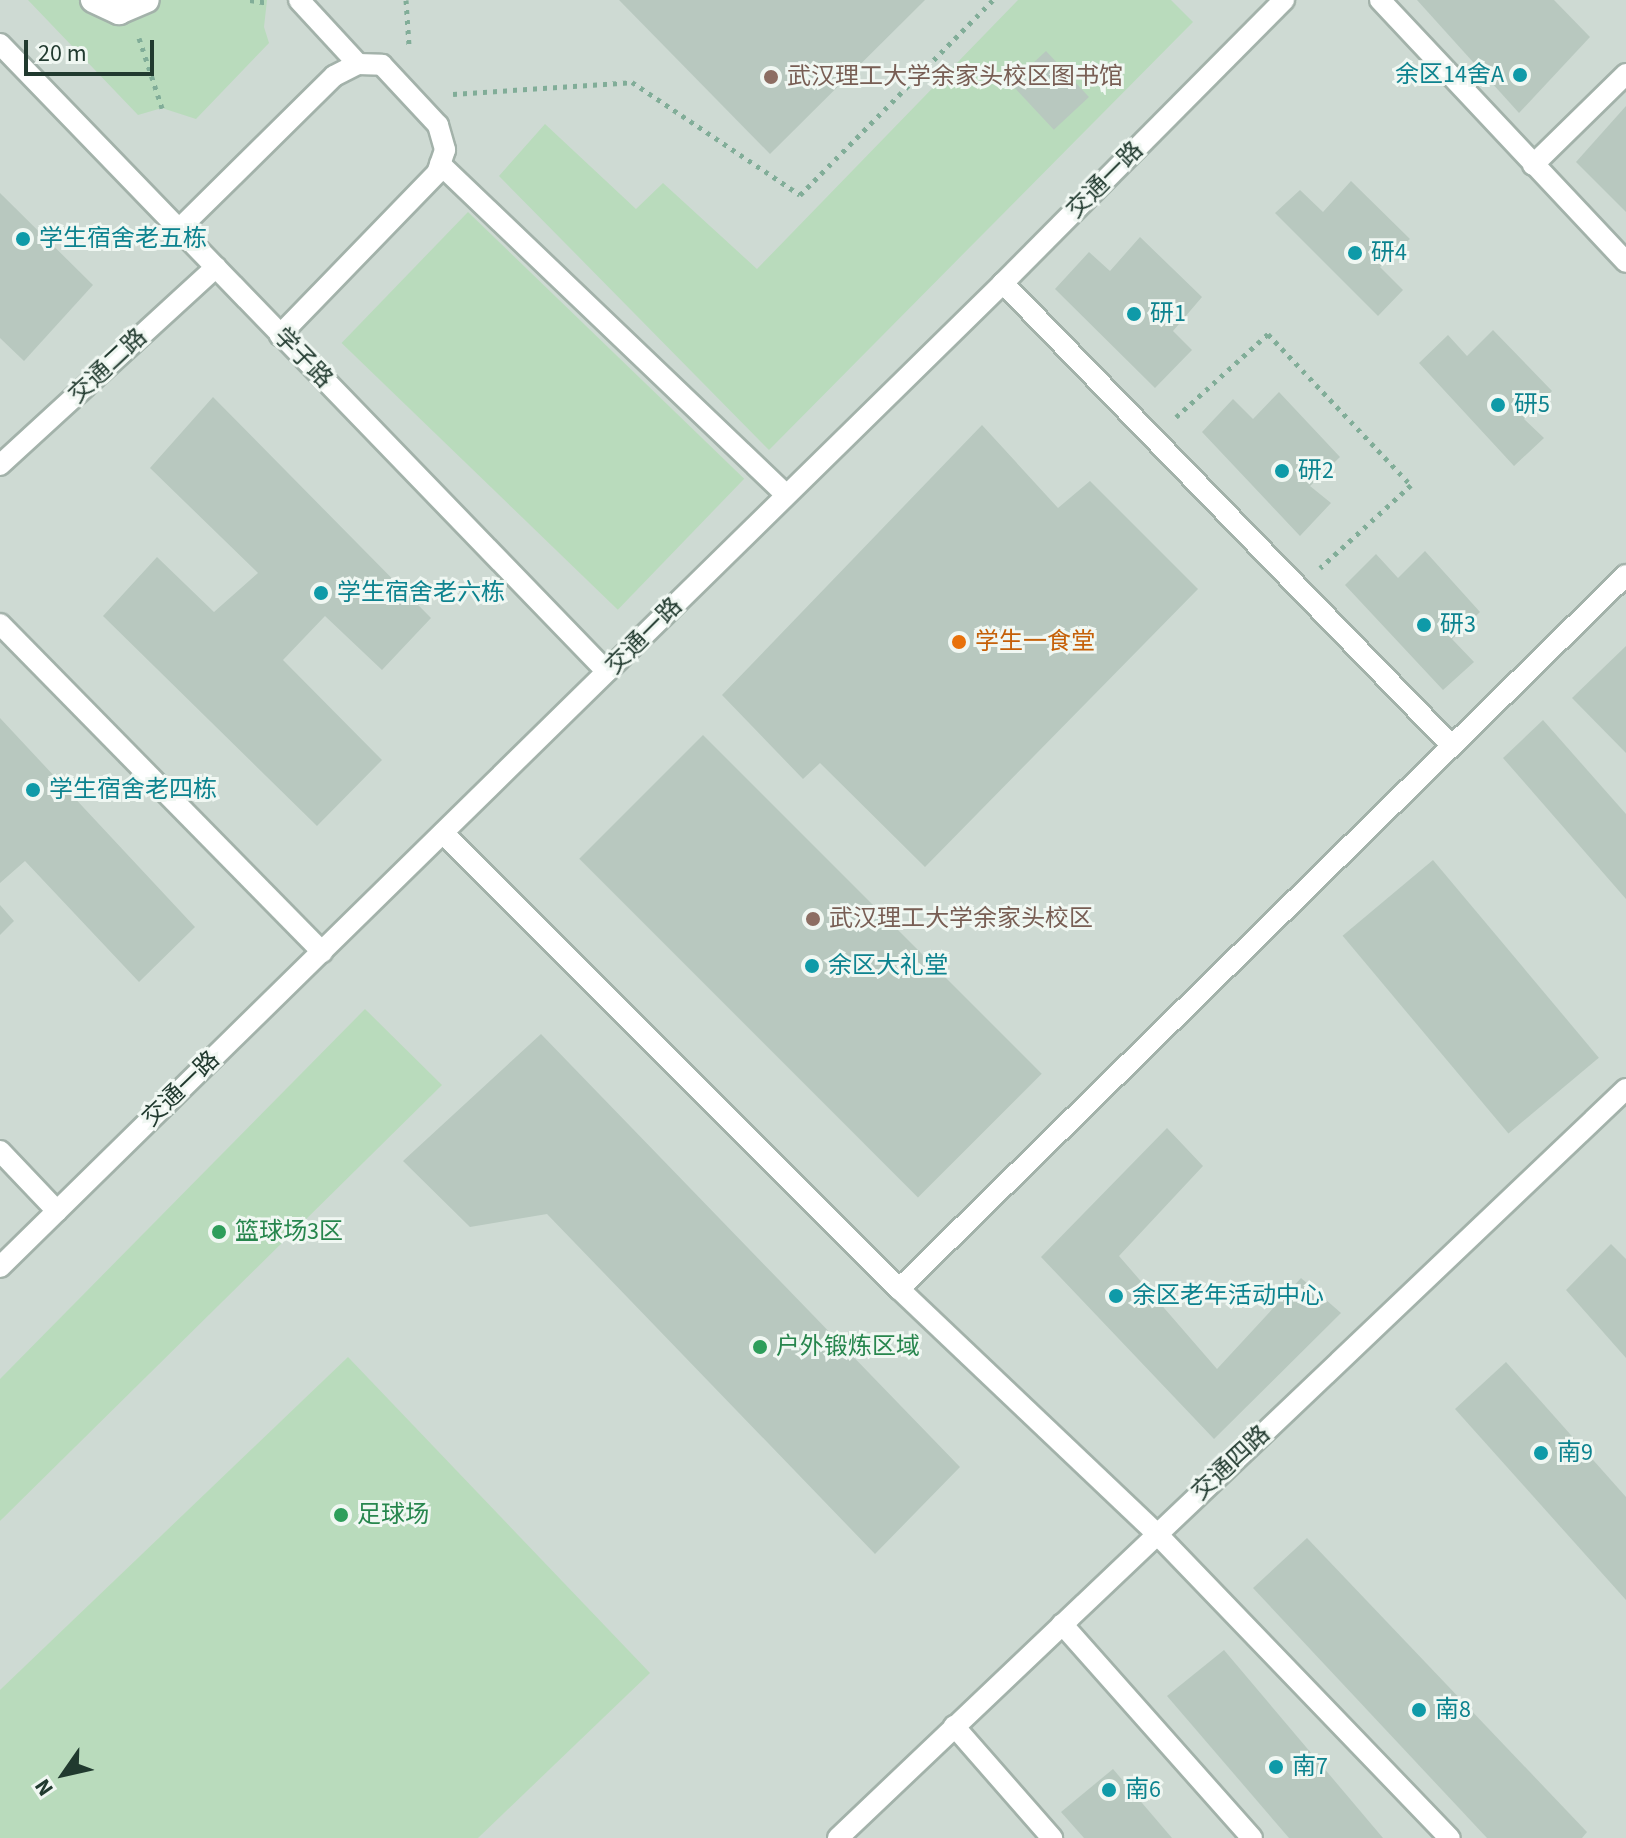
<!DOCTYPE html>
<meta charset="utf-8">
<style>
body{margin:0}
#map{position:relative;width:1626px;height:1838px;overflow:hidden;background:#e0eae4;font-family:"Source Sans 3","Noto Sans SC",sans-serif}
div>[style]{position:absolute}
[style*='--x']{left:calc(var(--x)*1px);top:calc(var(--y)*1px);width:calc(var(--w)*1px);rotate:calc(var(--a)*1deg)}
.built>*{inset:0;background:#cedad3;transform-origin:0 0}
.green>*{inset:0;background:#b9dbbc;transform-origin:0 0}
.building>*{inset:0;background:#b8c8bf;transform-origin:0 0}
.path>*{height:5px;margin-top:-2.5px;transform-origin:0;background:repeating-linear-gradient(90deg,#81ad98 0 4px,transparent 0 10px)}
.roads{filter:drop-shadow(2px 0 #a3b2aa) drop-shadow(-2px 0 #a3b2aa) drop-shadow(0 2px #a3b2aa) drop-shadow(0 -2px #a3b2aa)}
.service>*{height:20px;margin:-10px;padding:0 10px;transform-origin:10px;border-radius:10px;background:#fff}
.minor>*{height:24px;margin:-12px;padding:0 12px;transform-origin:12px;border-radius:12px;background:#fff}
.dots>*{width:22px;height:22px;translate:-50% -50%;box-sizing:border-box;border:4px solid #f0f7f2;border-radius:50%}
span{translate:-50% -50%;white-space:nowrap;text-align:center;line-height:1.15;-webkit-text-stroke:6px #f0f7f2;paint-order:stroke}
.culture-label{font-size:24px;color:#0d838f}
.right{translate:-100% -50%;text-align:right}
.left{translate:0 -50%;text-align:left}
.education-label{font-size:24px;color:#785e54}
.street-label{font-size:24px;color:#213a2f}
.food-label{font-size:24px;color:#c56008}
.leisure-label{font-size:24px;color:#27864d}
.north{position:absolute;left:24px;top:1734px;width:80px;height:80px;-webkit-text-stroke:6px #f0f7f2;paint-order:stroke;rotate:236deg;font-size:22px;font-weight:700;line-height:32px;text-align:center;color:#213a2f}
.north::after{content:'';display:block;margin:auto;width:28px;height:36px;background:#213a2f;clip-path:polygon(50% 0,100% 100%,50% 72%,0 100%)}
.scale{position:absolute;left:24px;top:40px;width:130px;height:36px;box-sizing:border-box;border:4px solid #213a2f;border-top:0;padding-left:10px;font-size:24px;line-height:28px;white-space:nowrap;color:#213a2f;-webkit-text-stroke:6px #f0f7f2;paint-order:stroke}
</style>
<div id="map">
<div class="built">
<div style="left:0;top:0;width:1626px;height:1838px"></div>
</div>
<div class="green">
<div style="clip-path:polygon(28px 0,267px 0,264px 27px,269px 43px,196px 119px,162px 108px,138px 115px)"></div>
<div style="clip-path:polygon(1018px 0,1171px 0,1193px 22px,769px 450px,499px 176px,545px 124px,636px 209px,663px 183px,757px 269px)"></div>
<div style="left:468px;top:212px;width:384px;height:182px;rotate:44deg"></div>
<div style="clip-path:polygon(365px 1009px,442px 1085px,0 1521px,0 1379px)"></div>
<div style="clip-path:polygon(348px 1357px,650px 1673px,478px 1838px,0 1838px,0 1690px)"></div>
</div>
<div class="building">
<div style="clip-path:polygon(619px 0,925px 0,770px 154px)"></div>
<div style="clip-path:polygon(1417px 0,1554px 0,1590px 37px,1519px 113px)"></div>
<div style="left:1046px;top:51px;width:63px;height:48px;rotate:47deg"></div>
<div style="clip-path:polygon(1626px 106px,1626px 212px,1576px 162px)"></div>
<div style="clip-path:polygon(1351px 181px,1410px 239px,1380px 267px,1403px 290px,1378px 316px,1275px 213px,1300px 190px,1323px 212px)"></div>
<div style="clip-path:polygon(0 193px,93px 285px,24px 361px,0 338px)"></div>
<div style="clip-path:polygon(1140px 237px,1202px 297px,1173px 331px,1192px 350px,1155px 388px,1055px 289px,1089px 252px,1110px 271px)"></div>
<div style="clip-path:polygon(1493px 330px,1552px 391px,1524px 419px,1544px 438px,1514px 466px,1419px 363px,1448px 335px,1467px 356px)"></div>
<div style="clip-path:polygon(1279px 392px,1340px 457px,1310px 486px,1331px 503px,1300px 536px,1202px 432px,1233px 399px,1253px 419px)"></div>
<div style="clip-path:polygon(213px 397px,431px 618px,382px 670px,325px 616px,283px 660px,382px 760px,317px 826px,103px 616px,157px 557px,214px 612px,258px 573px,150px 468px)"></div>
<div style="clip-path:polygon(982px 425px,1058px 508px,1090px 481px,1198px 589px,925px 867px,820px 763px,803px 779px,722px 695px)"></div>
<div style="clip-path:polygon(1425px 551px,1480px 612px,1452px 639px,1474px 662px,1443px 690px,1345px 585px,1376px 554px,1398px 578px)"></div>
<div style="clip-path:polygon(1626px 646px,1626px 753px,1572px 698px)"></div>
<div style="clip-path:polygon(0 718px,195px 927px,139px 982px,25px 861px,0 883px)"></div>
<div style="clip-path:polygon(1543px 720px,1626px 814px,1626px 899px,1503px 758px)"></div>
<div style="left:703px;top:735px;width:479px;height:175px;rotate:45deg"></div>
<div style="left:1433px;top:860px;width:258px;height:118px;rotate:50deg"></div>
<div style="clip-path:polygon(0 905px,14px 921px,0 935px)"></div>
<div style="clip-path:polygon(541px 1034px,960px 1467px,875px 1554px,547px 1214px,470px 1227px,403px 1161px)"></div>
<div style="clip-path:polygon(1167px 1128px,1203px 1166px,1119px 1256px,1217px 1369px,1301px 1278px,1341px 1313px,1214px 1439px,1041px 1257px)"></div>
<div style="clip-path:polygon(1611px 1244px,1626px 1259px,1626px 1358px,1566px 1290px)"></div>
<div style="clip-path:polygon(1506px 1362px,1626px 1497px,1626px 1600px,1455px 1409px)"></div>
<div style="clip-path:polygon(1307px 1538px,1587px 1832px,1582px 1838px,1487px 1838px,1253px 1588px)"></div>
<div style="clip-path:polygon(1224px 1650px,1383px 1838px,1289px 1838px,1167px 1696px)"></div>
<div style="clip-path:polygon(1113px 1769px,1172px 1838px,1084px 1838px,1061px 1812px)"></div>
</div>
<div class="path">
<div style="--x:250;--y:0;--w:19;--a:9"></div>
<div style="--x:406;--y:0;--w:45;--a:86.2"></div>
<div style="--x:139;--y:38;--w:74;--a:71.8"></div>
<div style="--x:453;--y:94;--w:179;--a:-3.8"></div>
<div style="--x:632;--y:82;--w:202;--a:33.9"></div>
<div style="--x:800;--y:195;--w:274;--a:-45.3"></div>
<div style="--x:1176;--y:417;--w:124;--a:-42.1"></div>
<div style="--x:1268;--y:334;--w:208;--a:46.6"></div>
<div style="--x:1411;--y:485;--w:123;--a:137.6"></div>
</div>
<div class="roads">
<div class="service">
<div style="--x:299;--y:0;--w:87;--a:47.3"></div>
<div style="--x:1380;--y:0;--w:359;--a:46.8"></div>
<div style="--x:0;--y:44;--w:873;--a:45.97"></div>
<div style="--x:440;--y:164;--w:479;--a:43.7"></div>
<div style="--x:1533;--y:165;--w:130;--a:-44.4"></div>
<div style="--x:179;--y:229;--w:218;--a:-44.6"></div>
<div style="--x:334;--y:76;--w:27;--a:-27"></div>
<div style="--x:358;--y:64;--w:24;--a:2"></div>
<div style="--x:382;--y:65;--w:82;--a:47"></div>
<div style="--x:438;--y:125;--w:26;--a:74"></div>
<div style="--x:445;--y:150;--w:24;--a:109"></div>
<div style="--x:437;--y:173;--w:226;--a:134.1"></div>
<div style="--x:1003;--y:283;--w:645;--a:45.88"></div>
<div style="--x:0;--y:465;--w:293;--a:-42.5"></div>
<div style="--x:0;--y:624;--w:460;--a:45.5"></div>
<div style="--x:443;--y:833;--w:645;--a:45"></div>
<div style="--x:899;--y:1289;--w:356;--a:43.5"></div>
<div style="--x:1157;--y:1534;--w:422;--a:46.1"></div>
<div style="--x:0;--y:1151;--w:83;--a:46.5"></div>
<div style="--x:0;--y:1267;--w:1405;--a:-44.45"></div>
<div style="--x:1003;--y:283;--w:399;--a:-45.2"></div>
<div style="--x:899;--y:1289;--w:1019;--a:-44.48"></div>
<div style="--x:1062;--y:1624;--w:286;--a:48.4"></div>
<div style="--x:954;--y:1726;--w:149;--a:48.8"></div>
<div style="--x:838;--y:1838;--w:1087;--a:-43.55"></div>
</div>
<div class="minor">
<div style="--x:93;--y:0;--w:29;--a:25"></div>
<div style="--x:119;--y:12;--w:30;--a:-23"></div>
</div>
</div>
<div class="dots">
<div style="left:1520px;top:75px;background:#0f9aa8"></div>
<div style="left:771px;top:77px;background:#8d6e63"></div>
<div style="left:23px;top:239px;background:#0f9aa8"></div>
<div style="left:1355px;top:253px;background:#0f9aa8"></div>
<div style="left:1134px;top:314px;background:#0f9aa8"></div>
<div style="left:1498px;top:405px;background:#0f9aa8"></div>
<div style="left:1282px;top:471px;background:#0f9aa8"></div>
<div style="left:321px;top:593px;background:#0f9aa8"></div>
<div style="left:1424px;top:625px;background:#0f9aa8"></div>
<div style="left:959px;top:642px;background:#e8710a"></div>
<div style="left:33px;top:790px;background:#0f9aa8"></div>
<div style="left:813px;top:919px;background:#8d6e63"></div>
<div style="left:812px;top:966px;background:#0f9aa8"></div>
<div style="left:219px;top:1232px;background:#2e9e5b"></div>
<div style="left:1116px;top:1296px;background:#0f9aa8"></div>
<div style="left:760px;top:1347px;background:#2e9e5b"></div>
<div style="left:1541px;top:1453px;background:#0f9aa8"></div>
<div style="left:341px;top:1515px;background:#2e9e5b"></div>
<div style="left:1419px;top:1710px;background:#0f9aa8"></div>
<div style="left:1276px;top:1767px;background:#0f9aa8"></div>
<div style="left:1109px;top:1790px;background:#0f9aa8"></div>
</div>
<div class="culture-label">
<span class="right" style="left:1504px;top:75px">余区14舍A</span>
<span class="left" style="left:39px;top:239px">学生宿舍老五栋</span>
<span class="left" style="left:1371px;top:253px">研4</span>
<span class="left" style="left:1150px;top:314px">研1</span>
<span class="left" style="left:1514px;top:405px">研5</span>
<span class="left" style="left:1298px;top:471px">研2</span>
<span class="left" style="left:337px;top:593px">学生宿舍老六栋</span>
<span class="left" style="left:1440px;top:625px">研3</span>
<span class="left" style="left:49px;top:790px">学生宿舍老四栋</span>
<span class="left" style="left:828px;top:966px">余区大礼堂</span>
<span class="left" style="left:1132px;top:1296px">余区老年活动中心</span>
<span class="left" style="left:1557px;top:1453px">南9</span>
<span class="left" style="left:1435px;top:1710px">南8</span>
<span class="left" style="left:1292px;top:1767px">南7</span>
<span class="left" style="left:1125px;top:1790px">南6</span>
</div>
<div class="education-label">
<span class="left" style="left:787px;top:77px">武汉理工大学余家头校区图书馆</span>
<span class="left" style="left:829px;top:919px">武汉理工大学余家头校区</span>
</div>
<div class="street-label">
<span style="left:1105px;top:180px;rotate:-45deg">交通一路</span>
<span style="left:303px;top:358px;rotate:46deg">学子路</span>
<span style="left:108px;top:366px;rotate:-43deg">交通二路</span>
<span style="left:644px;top:636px;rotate:-45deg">交通一路</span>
<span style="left:181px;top:1089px;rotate:-44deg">交通一路</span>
<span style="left:1231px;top:1463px;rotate:-43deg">交通四路</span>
</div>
<div class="food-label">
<span class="left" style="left:975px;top:642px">学生一食堂</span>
</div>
<div class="leisure-label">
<span class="left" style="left:235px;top:1232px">篮球场3区</span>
<span class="left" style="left:776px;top:1347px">户外锻炼区域</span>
<span class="left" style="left:357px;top:1515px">足球场</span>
</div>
<div class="north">N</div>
<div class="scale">20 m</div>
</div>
